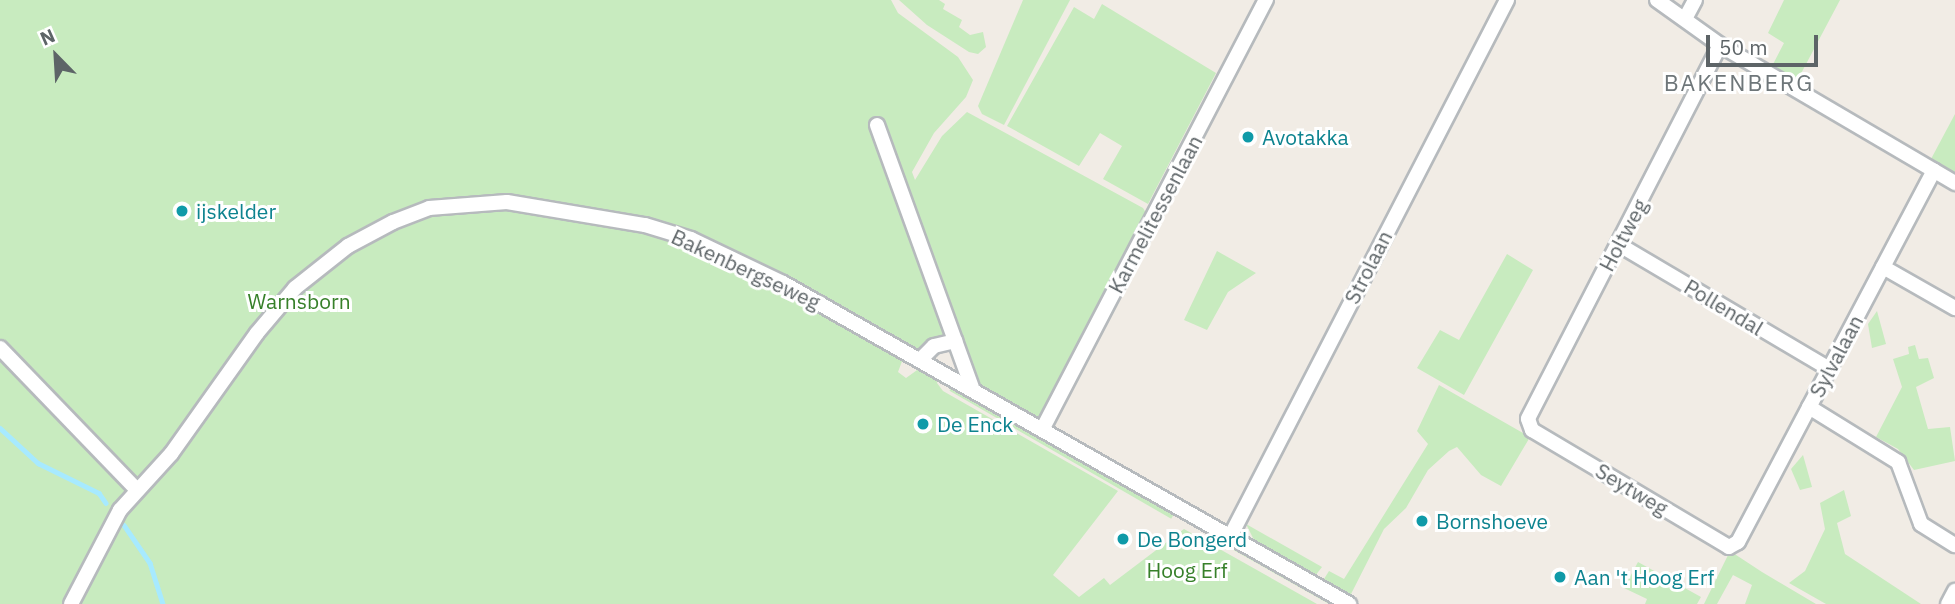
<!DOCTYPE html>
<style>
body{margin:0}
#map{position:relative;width:1955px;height:604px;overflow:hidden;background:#f1ece5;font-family:"IBM Plex Sans",sans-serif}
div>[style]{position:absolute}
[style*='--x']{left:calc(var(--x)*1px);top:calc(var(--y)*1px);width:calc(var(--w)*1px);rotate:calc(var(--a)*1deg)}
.green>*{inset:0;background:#c8ebbf;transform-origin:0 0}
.stream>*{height:4.5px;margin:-2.25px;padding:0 2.25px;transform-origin:2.25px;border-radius:2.25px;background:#a7eaff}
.roads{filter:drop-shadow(2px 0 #b6babd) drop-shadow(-2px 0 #b6babd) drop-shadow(0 2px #b6babd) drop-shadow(0 -2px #b6babd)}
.minor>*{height:14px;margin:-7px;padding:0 7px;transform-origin:7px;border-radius:7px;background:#fff}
.dots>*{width:19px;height:19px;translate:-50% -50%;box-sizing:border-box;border:4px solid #fff;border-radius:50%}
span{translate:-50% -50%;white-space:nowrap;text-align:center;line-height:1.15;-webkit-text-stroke:6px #fff;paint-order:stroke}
.culture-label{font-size:21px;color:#0d838f}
.left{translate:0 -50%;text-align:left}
.street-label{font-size:21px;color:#5d6467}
.park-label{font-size:21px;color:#37802a}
.neighbourhood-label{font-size:23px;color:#6e7679;letter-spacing:2px}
.north{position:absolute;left:21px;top:21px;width:70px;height:70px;-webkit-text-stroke:5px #fff;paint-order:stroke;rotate:336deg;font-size:19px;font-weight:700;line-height:28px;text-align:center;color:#5d6467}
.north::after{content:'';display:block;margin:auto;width:24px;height:32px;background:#5d6467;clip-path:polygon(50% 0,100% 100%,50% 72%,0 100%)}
.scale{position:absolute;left:1706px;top:35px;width:112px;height:32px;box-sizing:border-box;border:4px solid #5d6467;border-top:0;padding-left:9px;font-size:21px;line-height:24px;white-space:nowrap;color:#5d6467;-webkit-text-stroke:5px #fff;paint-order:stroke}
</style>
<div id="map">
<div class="green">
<div style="clip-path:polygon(0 0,891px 0,898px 13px,958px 57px,973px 80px,966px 97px,934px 133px,912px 172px,915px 180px,942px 136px,967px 112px,1143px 208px,1148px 216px,1038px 418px,976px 383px,958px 343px,915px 350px,793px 282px,779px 287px,904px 356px,898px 372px,906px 378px,920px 368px,938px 374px,937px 383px,943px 391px,1118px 491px,1053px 575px,1079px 597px,1104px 578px,1110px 585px,1184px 529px,1317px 604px,0 604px)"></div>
<div style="clip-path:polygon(899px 0,939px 0,945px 4px,943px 9px,962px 20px,959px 27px,970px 35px,983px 32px,986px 47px,978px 54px,969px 52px,927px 25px)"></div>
<div style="clip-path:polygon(1023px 0,1070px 0,1004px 125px,982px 114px,978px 106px)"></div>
<div style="clip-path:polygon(1784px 0,1840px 0,1796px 83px,1771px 68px,1784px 43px,1768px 33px)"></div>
<div style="clip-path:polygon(1102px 4px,1216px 73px,1148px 204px,1103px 179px,1122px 146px,1100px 133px,1079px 166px,1007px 126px,1074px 7px,1094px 19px)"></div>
<div style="clip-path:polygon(1955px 114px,1955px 177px,1931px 159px)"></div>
<div style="clip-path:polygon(1217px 251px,1256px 273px,1228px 292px,1207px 330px,1184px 320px)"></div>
<div style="clip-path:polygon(1507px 254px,1533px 270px,1464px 395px,1417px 368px,1440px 330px,1459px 340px)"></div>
<div style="clip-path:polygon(1877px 311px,1886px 344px,1872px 348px,1868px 324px)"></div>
<div style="clip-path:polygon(1915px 345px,1919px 359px,1928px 358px,1934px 378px,1916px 387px,1928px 429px,1950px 427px,1955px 461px,1914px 470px,1898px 449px,1876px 437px,1902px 387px,1893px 359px,1909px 354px,1908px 347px)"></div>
<div style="left:954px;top:383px;width:256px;height:9px;rotate:30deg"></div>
<div style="clip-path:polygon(1439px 385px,1530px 437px,1501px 486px,1481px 475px,1457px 447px,1449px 451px,1428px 470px,1406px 508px,1384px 529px,1350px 596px,1324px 579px,1329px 571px,1344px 579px,1428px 444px,1417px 431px)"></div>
<div style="clip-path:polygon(1803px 455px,1812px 487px,1800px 490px,1791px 469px)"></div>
<div style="clip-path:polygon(1844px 490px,1851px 516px,1837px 523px,1845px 554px,1921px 604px,1826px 604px,1789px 583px,1805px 571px,1825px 529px,1820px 503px)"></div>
<div style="clip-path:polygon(1246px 524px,1322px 567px,1315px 576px,1255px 542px)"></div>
<div style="clip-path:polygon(1217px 534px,1330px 600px,1329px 604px,1214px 539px)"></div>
<div style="clip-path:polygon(1730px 551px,1762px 572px,1816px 604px,1745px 604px,1752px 585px,1733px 575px,1717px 604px,1704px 604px)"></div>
<div style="clip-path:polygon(1638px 562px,1701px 597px,1697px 604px,1645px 604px,1647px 599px,1624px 588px)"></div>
</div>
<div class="stream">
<div style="--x:0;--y:428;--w:52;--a:42.6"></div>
<div style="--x:38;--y:463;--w:68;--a:26.2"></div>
<div style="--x:99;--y:493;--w:12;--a:55"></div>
<div style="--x:124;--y:525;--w:46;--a:55.6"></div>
<div style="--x:150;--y:563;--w:43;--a:72.4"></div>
</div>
<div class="roads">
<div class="minor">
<div style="--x:1657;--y:0;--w:77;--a:35.5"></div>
<div style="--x:1720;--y:45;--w:273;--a:30.4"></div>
<div style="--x:1686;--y:17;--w:19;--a:-62"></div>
<div style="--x:1720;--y:45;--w:420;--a:117.2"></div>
<div style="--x:1528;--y:419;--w:12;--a:70"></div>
<div style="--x:1532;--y:430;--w:229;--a:30.7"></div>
<div style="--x:1729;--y:547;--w:10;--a:-29"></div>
<div style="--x:1738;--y:542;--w:420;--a:-62.2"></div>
<div style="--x:877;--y:125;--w:279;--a:70.1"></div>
<div style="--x:1618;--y:244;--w:245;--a:30.6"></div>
<div style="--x:1883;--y:267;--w:83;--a:29.7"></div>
<div style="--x:0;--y:348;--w:196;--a:46"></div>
<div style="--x:921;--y:359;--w:18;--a:-45"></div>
<div style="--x:934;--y:346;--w:22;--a:-13"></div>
<div style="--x:1809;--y:407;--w:105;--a:31.7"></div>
<div style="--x:1898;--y:462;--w:66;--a:69.6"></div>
<div style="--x:1921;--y:524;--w:40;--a:32"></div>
<div style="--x:1043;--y:428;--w:483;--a:-62.5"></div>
<div style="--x:1231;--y:535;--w:602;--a:-62.71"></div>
<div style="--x:71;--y:604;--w:106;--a:-62.5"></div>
<div style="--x:120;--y:510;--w:76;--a:-47.7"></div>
<div style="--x:171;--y:454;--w:148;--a:-54.6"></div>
<div style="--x:257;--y:333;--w:59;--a:-49.8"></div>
<div style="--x:295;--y:288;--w:68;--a:-38.4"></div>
<div style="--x:348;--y:246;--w:51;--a:-28.1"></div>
<div style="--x:393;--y:222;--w:39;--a:-21"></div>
<div style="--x:429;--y:208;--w:78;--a:-4.4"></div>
<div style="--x:507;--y:202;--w:140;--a:9.5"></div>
<div style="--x:645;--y:225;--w:48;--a:16.9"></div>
<div style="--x:691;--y:239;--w:102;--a:25.6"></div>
<div style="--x:783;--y:283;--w:651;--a:29.56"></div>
<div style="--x:1948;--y:604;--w:15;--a:-62"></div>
</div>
</div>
<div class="dots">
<div style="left:1248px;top:137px;background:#0f9aa8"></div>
<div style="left:182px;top:211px;background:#0f9aa8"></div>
<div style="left:923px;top:424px;background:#0f9aa8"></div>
<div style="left:1422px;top:521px;background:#0f9aa8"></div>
<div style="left:1123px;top:539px;background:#0f9aa8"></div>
<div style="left:1560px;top:577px;background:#0f9aa8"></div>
</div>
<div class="culture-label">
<span class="left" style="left:1262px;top:137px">Avotakka</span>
<span class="left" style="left:196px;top:211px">ijskelder</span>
<span class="left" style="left:937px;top:424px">De Enck</span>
<span class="left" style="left:1436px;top:521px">Bornshoeve</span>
<span class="left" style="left:1137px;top:539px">De Bongerd</span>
<span class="left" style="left:1574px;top:577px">Aan 't Hoog Erf</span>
</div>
<div class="street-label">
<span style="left:1155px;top:214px;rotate:-62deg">Karmelitessenlaan</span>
<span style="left:1623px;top:235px;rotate:-62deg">Holtweg</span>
<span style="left:1368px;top:267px;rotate:-63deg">Strolaan</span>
<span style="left:746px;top:269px;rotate:25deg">Bakenbergseweg</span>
<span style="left:1724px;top:307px;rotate:31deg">Pollendal</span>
<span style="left:1836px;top:356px;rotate:-62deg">Sylvalaan</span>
<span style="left:1632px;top:489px;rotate:31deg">Seytweg</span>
</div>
<div class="park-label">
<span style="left:299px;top:301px">Warnsborn</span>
<span style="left:1187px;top:570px">Hoog Erf</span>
</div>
<div class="neighbourhood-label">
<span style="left:1739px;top:82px">BAKENBERG</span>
</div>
<div class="north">N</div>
<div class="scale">50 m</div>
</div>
